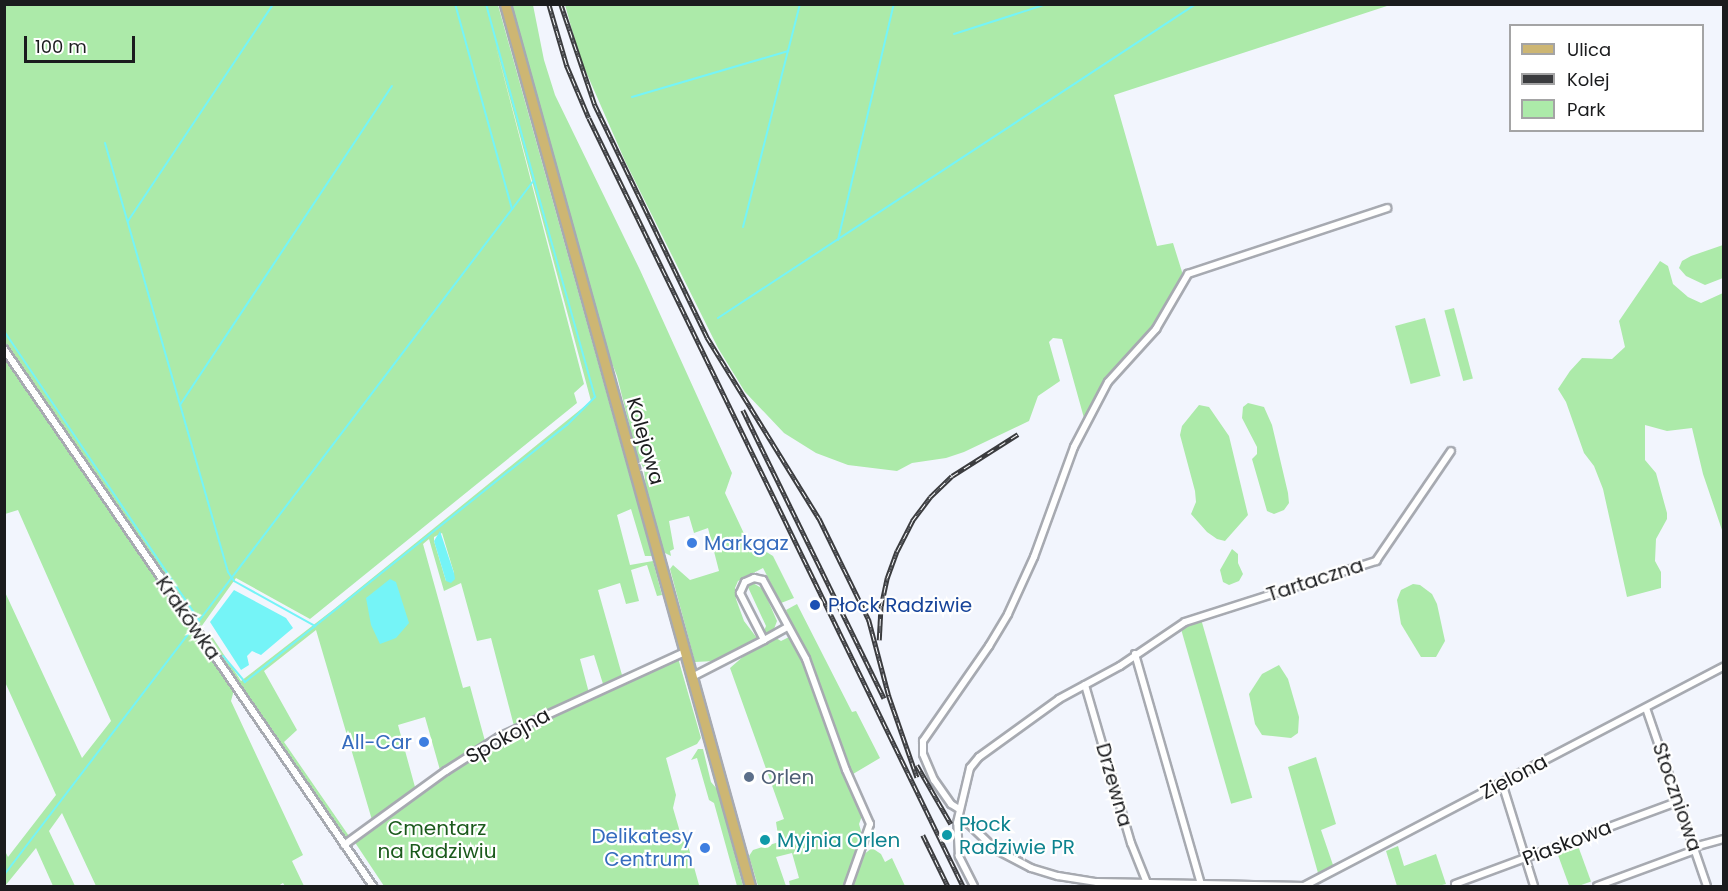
<!DOCTYPE html>
<meta charset="utf-8">
<style>
body{margin:0}
#map{position:relative;width:1728px;height:891px;overflow:hidden;background:#f2f5fd;font-family:Poppins,sans-serif}
div>[style]{position:absolute}
[style*='--x']{left:calc(var(--x)*1px);top:calc(var(--y)*1px);width:calc(var(--w)*1px);rotate:calc(var(--a)*1deg)}
.green>*{inset:0;background:#aceaa9;transform-origin:0 0}
.water>*{inset:0;background:#75f4f7}
.stream>*{height:2px;margin:-1px;padding:0 1px;transform-origin:1px;border-radius:1px;background:#75f4f7}
.roads{filter:drop-shadow(2px 0 #a7aab1) drop-shadow(-2px 0 #a7aab1) drop-shadow(0 2px #a7aab1) drop-shadow(0 -2px #a7aab1)}
.minor>*{height:6px;margin:-3px;padding:0 3px;transform-origin:3px;border-radius:3px;background:#fff}
.primary>*{height:9px;margin:-4.5px;padding:0 4.5px;transform-origin:4.5px;border-radius:4.5px;background:#cdb673}
.rail>*{height:4.5px;margin-top:-2.25px;transform-origin:0;background:repeating-linear-gradient(90deg,#fff 0 7px,#3b3c3f 0 14px);box-sizing:border-box;border-block:2px solid #3b3c3f}
.dots>*{width:16px;height:16px;translate:-50% -50%;box-sizing:border-box;border:3px solid #fff;border-radius:50%}
span{translate:-50% -50%;white-space:nowrap;text-align:center;line-height:1.15;-webkit-text-stroke:4.5px #fff;paint-order:stroke}
.street-label{font-size:20px;color:#1b1c1e}
.shop-label{font-size:20px;color:#366cbe}
.left{translate:0 -50%;text-align:left}
.right{translate:-100% -50%;text-align:right}
.transit-label{font-size:20px;color:#164399}
.service-label{font-size:20px;color:#4e5e75}
.culture-label{font-size:20px;color:#0d838f}
.park-label{font-size:20px;color:#1b5a1c}
.frame{position:absolute;inset:0;border:6px solid #1b1c1e;pointer-events:none}
.legend{position:absolute;left:1509px;top:24px;width:195px;height:108px;box-sizing:border-box;background:#fff;border:2px solid #a4a4a5;margin:0;padding:8px 10px;list-style:none;font-size:18px;color:#1b1c1e}
.legend li{display:flex;align-items:center;gap:12px;height:30px}
.legend b{width:30px;border:2px solid #a4a4a5}
.scale{position:absolute;left:24px;top:36px;width:111px;height:27px;box-sizing:border-box;border:3px solid #1b1c1e;border-top:0;padding-left:8px;font-size:18px;line-height:21px;white-space:nowrap;color:#1b1c1e;-webkit-text-stroke:4px #fff;paint-order:stroke}
</style>
<div id="map">
<div class="green">
<div style="clip-path:polygon(evenodd,4px 5px,498px 5px,652px 556px,645px 556px,631px 509px,617px 515px,630px 565px,653px 561px,662px 595px,657px 596px,647px 565px,631px 570px,639px 601px,626px 604px,620px 583px,598px 590px,622px 675px,603px 684px,594px 655px,580px 659px,589px 693px,514px 726px,491px 638px,477px 641px,461px 583px,444px 591px,429px 539px,423px 544px,463px 688px,470px 686px,485px 741px,440px 770px,425px 717px,398px 725px,415px 787px,372px 820px,316px 630px,264px 671px,297px 730px,284px 742px,349px 836px,346px 837px,206px 639px,209px 632px,241px 681px,334px 609px,591px 401px,495px 43px,584px 384px,574px 393px,577px 403px,310px 619px,236px 578px,201px 627px,197px 626px,5px 342px,4px 5px,442px 533px,454px 573px,446px 581px,434px 541px,434px 537px,442px 533px)"></div>
<div style="clip-path:polygon(512px 5px,533px 5px,544px 60px,555px 95px,640px 270px,732px 473px,725px 493px,747px 540px,773px 556px,794px 598px,781px 603px,763px 568px,738px 581px,735px 588px,736px 599px,744px 621px,757px 638px,752px 643px,714px 661px,695px 662px,670px 569px,673px 565px,690px 580px,719px 571px,708px 528px,694px 533px,689px 516px,669px 521px,674px 549px,670px 551px,671px 556px,663px 552px,646px 491px,644px 469px,637px 456px,617px 376px,608px 353px)"></div>
<div style="clip-path:polygon(565px 5px,1390px 5px,1114px 95px,1157px 246px,1173px 243px,1183px 275px,1157px 323px,1106px 379px,1084px 418px,1062px 339px,1053px 338px,1049px 342px,1060px 381px,1038px 396px,1029px 421px,964px 452px,946px 458px,912px 463px,897px 471px,848px 465px,816px 453px,784px 433px,745px 392px,718px 348px,625px 161px,580px 58px)"></div>
<div style="clip-path:polygon(1723px 245px,1723px 278px,1705px 285px,1686px 276px,1679px 268px,1682px 261px,1691px 256px)"></div>
<div style="clip-path:polygon(1660px 261px,1668px 266px,1673px 284px,1688px 297px,1701px 303px,1723px 293px,1723px 533px,1703px 474px,1692px 428px,1667px 431px,1645px 425px,1645px 460px,1656px 473px,1667px 513px,1667px 519px,1656px 539px,1655px 561px,1661px 572px,1661px 588px,1627px 597px,1603px 489px,1594px 466px,1584px 453px,1566px 402px,1558px 389px,1570px 371px,1582px 358px,1612px 359px,1625px 347px,1619px 321px)"></div>
<div style="left:1454px;top:308px;width:73px;height:10px;rotate:75deg"></div>
<div style="left:1425px;top:318px;width:60px;height:31px;rotate:75deg"></div>
<div style="clip-path:polygon(5px 355px,234px 690px,231px 701px,303px 855px,292px 861px,304px 886px,285px 886px,283px 883px,278px 886px,96px 886px,62px 813px,49px 831px,75px 886px,53px 886px,36px 848px,5px 886px,5px 851px,8px 857px,56px 795px,5px 682px,4px 590px,82px 758px,111px 721px,18px 510px,5px 514px)"></div>
<div style="clip-path:polygon(1248px 403px,1264px 407px,1272px 425px,1288px 493px,1289px 503px,1284px 510px,1274px 514px,1267px 511px,1252px 459px,1257px 454px,1257px 447px,1242px 418px,1243px 407px)"></div>
<div style="clip-path:polygon(1199px 405px,1209px 407px,1229px 436px,1248px 515px,1225px 541px,1217px 539px,1207px 532px,1191px 514px,1196px 502px,1195px 491px,1180px 435px,1182px 426px)"></div>
<div style="clip-path:polygon(1232px 549px,1238px 554px,1238px 563px,1243px 574px,1239px 581px,1229px 585px,1223px 582px,1220px 570px)"></div>
<div style="clip-path:polygon(753px 583px,763px 589px,777px 621px,774px 629px,767px 634px,764px 631px,766px 626px,747px 585px)"></div>
<div style="clip-path:polygon(1413px 584px,1420px 585px,1432px 594px,1437px 604px,1445px 641px,1436px 657px,1421px 657px,1401px 624px,1397px 600px,1401px 590px)"></div>
<div style="clip-path:polygon(797px 604px,852px 712px,856px 711px,880px 758px,853px 774px,786px 610px)"></div>
<div style="left:1201px;top:619px;width:186px;height:22px;rotate:74deg"></div>
<div style="clip-path:polygon(791px 636px,803px 657px,842px 761px,844px 776px,851px 784px,862px 816px,859px 824px,863px 838px,845px 886px,790px 886px,789px 881px,799px 878px,792px 853px,776px 857px,786px 886px,758px 886px,749px 856px,753px 850px,779px 842px,776px 822px,784px 819px,730px 668px,745px 655px,776px 638px,781px 641px)"></div>
<div style="clip-path:polygon(678px 658px,701px 738px,697px 744px,666px 758px,676px 795px,673px 808px,680px 832px,684px 831px,699px 885px,702px 886px,384px 886px,354px 841px,501px 739px)"></div>
<div style="clip-path:polygon(1279px 665px,1288px 679px,1299px 717px,1298px 733px,1291px 738px,1262px 735px,1255px 724px,1249px 694px,1262px 674px)"></div>
<div style="clip-path:polygon(698px 749px,703px 749px,711px 782px,717px 789px,743px 886px,737px 886px,714px 803px,709px 800px,697px 758px,691px 760px)"></div>
<div style="clip-path:polygon(1316px 757px,1336px 824px,1321px 830px,1333px 865px,1318px 873px,1288px 767px)"></div>
<div style="left:1577px;top:843px;width:41px;height:22px;rotate:70deg"></div>
<div style="clip-path:polygon(1398px 846px,1404px 866px,1436px 854px,1446px 884px,1438px 886px,1397px 886px,1386px 851px)"></div>
<div style="clip-path:polygon(872px 848px,881px 854px,885px 862px,892px 858px,905px 886px,851px 886px,863px 855px)"></div>
</div>
<div class="water">
<div style="clip-path:polygon(440px 531px,454px 573px,455px 579px,451px 583px,446px 581px,434px 541px)"></div>
<div style="clip-path:polygon(390px 579px,396px 582px,409px 623px,396px 638px,380px 644px,371px 625px,366px 598px)"></div>
<div style="clip-path:polygon(234px 590px,286px 618px,293px 628px,261px 655px,252px 651px,247px 656px,249px 665px,241px 670px,210px 622px)"></div>
</div>
<div class="stream">
<div style="--x:486;--y:4;--w:182;--a:74.7"></div>
<div style="--x:4;--y:5;--w:2;--a:-27"></div>
<div style="--x:954;--y:34;--w:98;--a:-17.9"></div>
<div style="--x:632;--y:97;--w:163;--a:-16.4"></div>
<div style="--x:788;--y:51;--w:49;--a:-75.7"></div>
<div style="--x:105;--y:143;--w:446;--a:74"></div>
<div style="--x:228;--y:572;--w:11;--a:56"></div>
<div style="--x:234;--y:581;--w:93;--a:29.1"></div>
<div style="--x:315;--y:626;--w:90;--a:141.3"></div>
<div style="--x:245;--y:682;--w:34;--a:-130"></div>
<div style="--x:128;--y:221;--w:261;--a:-56.2"></div>
<div style="--x:743;--y:227;--w:182;--a:-75.7"></div>
<div style="--x:838;--y:240;--w:243;--a:-76.7"></div>
<div style="--x:718;--y:318;--w:572;--a:-33.3"></div>
<div style="--x:4;--y:331;--w:349;--a:56"></div>
<div style="--x:180;--y:405;--w:383;--a:-56.4"></div>
<div style="--x:198;--y:622;--w:519;--a:-52.75"></div>
<div style="--x:512;--y:209;--w:213;--a:-105.5"></div>
<div style="--x:315;--y:626;--w:322;--a:-38.6"></div>
<div style="--x:567;--y:425;--w:40;--a:-45"></div>
<div style="--x:595;--y:397;--w:225;--a:-105.7"></div>
<div style="--x:534;--y:180;--w:36;--a:127"></div>
<div style="--x:4;--y:875;--w:306;--a:-52.6"></div>
</div>
<div class="roads">
<div class="minor">
<div style="--x:4;--y:349;--w:652;--a:55.51"></div>
<div style="--x:764;--y:640;--w:26;--a:-29"></div>
<div style="--x:1135;--y:654;--w:239;--a:74"></div>
<div style="--x:692;--y:677;--w:81;--a:-27.2"></div>
<div style="--x:764;--y:640;--w:53;--a:-117.1"></div>
<div style="--x:740;--y:593;--w:12;--a:-66"></div>
<div style="--x:745;--y:582;--w:10;--a:-24"></div>
<div style="--x:754;--y:578;--w:9;--a:13"></div>
<div style="--x:763;--y:580;--w:90;--a:61.4"></div>
<div style="--x:806;--y:659;--w:118;--a:70.2"></div>
<div style="--x:846;--y:770;--w:59;--a:66"></div>
<div style="--x:870;--y:824;--w:66;--a:109.5"></div>
<div style="--x:1085;--y:685;--w:165;--a:73.8"></div>
<div style="--x:1131;--y:843;--w:43;--a:68.2"></div>
<div style="--x:1646;--y:708;--w:188;--a:71.1"></div>
<div style="--x:1502;--y:783;--w:108;--a:72.7"></div>
<div style="--x:959;--y:809;--w:9;--a:-148"></div>
<div style="--x:951;--y:804;--w:29;--a:-125"></div>
<div style="--x:934;--y:780;--w:28;--a:-113"></div>
<div style="--x:923;--y:754;--w:13;--a:-90"></div>
<div style="--x:923;--y:741;--w:116;--a:-55.2"></div>
<div style="--x:989;--y:646;--w:37;--a:-59"></div>
<div style="--x:1008;--y:614;--w:63;--a:-65.5"></div>
<div style="--x:1034;--y:557;--w:117;--a:-70"></div>
<div style="--x:1074;--y:447;--w:73;--a:-62.4"></div>
<div style="--x:1108;--y:382;--w:72;--a:-47.8"></div>
<div style="--x:1156;--y:329;--w:64;--a:-59.8"></div>
<div style="--x:1188;--y:274;--w:210;--a:-18.3"></div>
<div style="--x:958;--y:820;--w:12;--a:20"></div>
<div style="--x:969;--y:824;--w:36;--a:44"></div>
<div style="--x:995;--y:849;--w:41;--a:27.8"></div>
<div style="--x:1031;--y:868;--w:28;--a:17"></div>
<div style="--x:1058;--y:876;--w:39;--a:9"></div>
<div style="--x:1097;--y:882;--w:209;--a:1.1"></div>
<div style="--x:344;--y:845;--w:126;--a:-36"></div>
<div style="--x:446;--y:771;--w:63;--a:-32.7"></div>
<div style="--x:499;--y:737;--w:205;--a:-24.6"></div>
<div style="--x:1694;--y:847;--w:31;--a:-15"></div>
<div style="--x:1455;--y:884;--w:239;--a:-20.3"></div>
<div style="--x:974;--y:886;--w:34;--a:-117"></div>
<div style="--x:959;--y:856;--w:33;--a:-93"></div>
<div style="--x:957;--y:823;--w:57;--a:-76.7"></div>
<div style="--x:970;--y:768;--w:14;--a:-51"></div>
<div style="--x:979;--y:757;--w:99;--a:-35.9"></div>
<div style="--x:1059;--y:699;--w:69;--a:-28.4"></div>
<div style="--x:1120;--y:666;--w:78;--a:-34.1"></div>
<div style="--x:1185;--y:622;--w:201;--a:-17.7"></div>
<div style="--x:1376;--y:561;--w:133;--a:-55.7"></div>
<div style="--x:1304;--y:886;--w:474;--a:-27.6"></div>
<div style="--x:1597;--y:886;--w:104;--a:-20.2"></div>
</div>
<div class="primary">
<div style="--x:505;--y:4;--w:915;--a:74.48"></div>
</div>
</div>
<div class="rail">
<div style="--x:549;--y:4;--w:65;--a:73.8"></div>
<div style="--x:567;--y:66;--w:56;--a:67.1"></div>
<div style="--x:589;--y:118;--w:854;--a:64.03"></div>
<div style="--x:561;--y:4;--w:107;--a:71.4"></div>
<div style="--x:595;--y:105;--w:258;--a:64.2"></div>
<div style="--x:707;--y:337;--w:213;--a:58.3"></div>
<div style="--x:819;--y:518;--w:114;--a:63.9"></div>
<div style="--x:869;--y:620;--w:79;--a:75.3"></div>
<div style="--x:889;--y:696;--w:86;--a:70.9"></div>
<div style="--x:743;--y:410;--w:321;--a:63.9"></div>
<div style="--x:879;--y:640;--w:34;--a:-87"></div>
<div style="--x:881;--y:606;--w:29;--a:-78"></div>
<div style="--x:887;--y:578;--w:29;--a:-70"></div>
<div style="--x:897;--y:551;--w:34;--a:-63"></div>
<div style="--x:912;--y:521;--w:30;--a:-53"></div>
<div style="--x:930;--y:497;--w:30;--a:-44"></div>
<div style="--x:952;--y:476;--w:78;--a:-32.5"></div>
<div style="--x:917;--y:765;--w:68;--a:60"></div>
<div style="--x:923;--y:835;--w:57;--a:63.9"></div>
</div>
<div class="dots">
<div style="left:692px;top:543px;background:#3f7fe0"></div>
<div style="left:815px;top:605px;background:#1a4fb4"></div>
<div style="left:424px;top:742px;background:#3f7fe0"></div>
<div style="left:749px;top:777px;background:#5c6f8a"></div>
<div style="left:947px;top:835px;background:#0f9aa8"></div>
<div style="left:765px;top:840px;background:#0f9aa8"></div>
<div style="left:705px;top:848px;background:#3f7fe0"></div>
</div>
<div class="street-label">
<span style="left:645px;top:441px;rotate:74deg">Kolejowa</span>
<span style="left:1315px;top:580px;rotate:-18deg">Tartaczna</span>
<span style="left:188px;top:618px;rotate:55deg">Krakówka</span>
<span style="left:508px;top:736px;rotate:-29deg">Spokojna</span>
<span style="left:1514px;top:777px;rotate:-28deg">Zielona</span>
<span style="left:1114px;top:785px;rotate:74deg">Drzewna</span>
<span style="left:1677px;top:797px;rotate:71deg">Stoczniowa</span>
<span style="left:1567px;top:843px;rotate:-21deg">Piaskowa</span>
</div>
<div class="shop-label">
<span class="left" style="left:704px;top:543px">Markgaz</span>
<span class="right" style="left:412px;top:742px">All-Car</span>
<span class="right" style="left:693px;top:848px">Delikatesy<br>Centrum</span>
</div>
<div class="transit-label">
<span class="left" style="left:828px;top:605px">Płock Radziwie</span>
</div>
<div class="service-label">
<span class="left" style="left:761px;top:777px">Orlen</span>
</div>
<div class="culture-label">
<span class="left" style="left:959px;top:836px">Płock<br>Radziwie PR</span>
<span class="left" style="left:777px;top:840px">Myjnia Orlen</span>
</div>
<div class="park-label">
<span style="left:437px;top:840px">Cmentarz<br>na Radziwiu</span>
</div>
<div class="frame"></div>
<ul class="legend">
<li><b style="height:8px;background:#cdb673"></b>Ulica</li>
<li><b style="height:8px;background:#3b3c3f"></b>Kolej</li>
<li><b style="height:16px;background:#aceaa9"></b>Park</li>
</ul>
<div class="scale">100 m</div>
</div>
